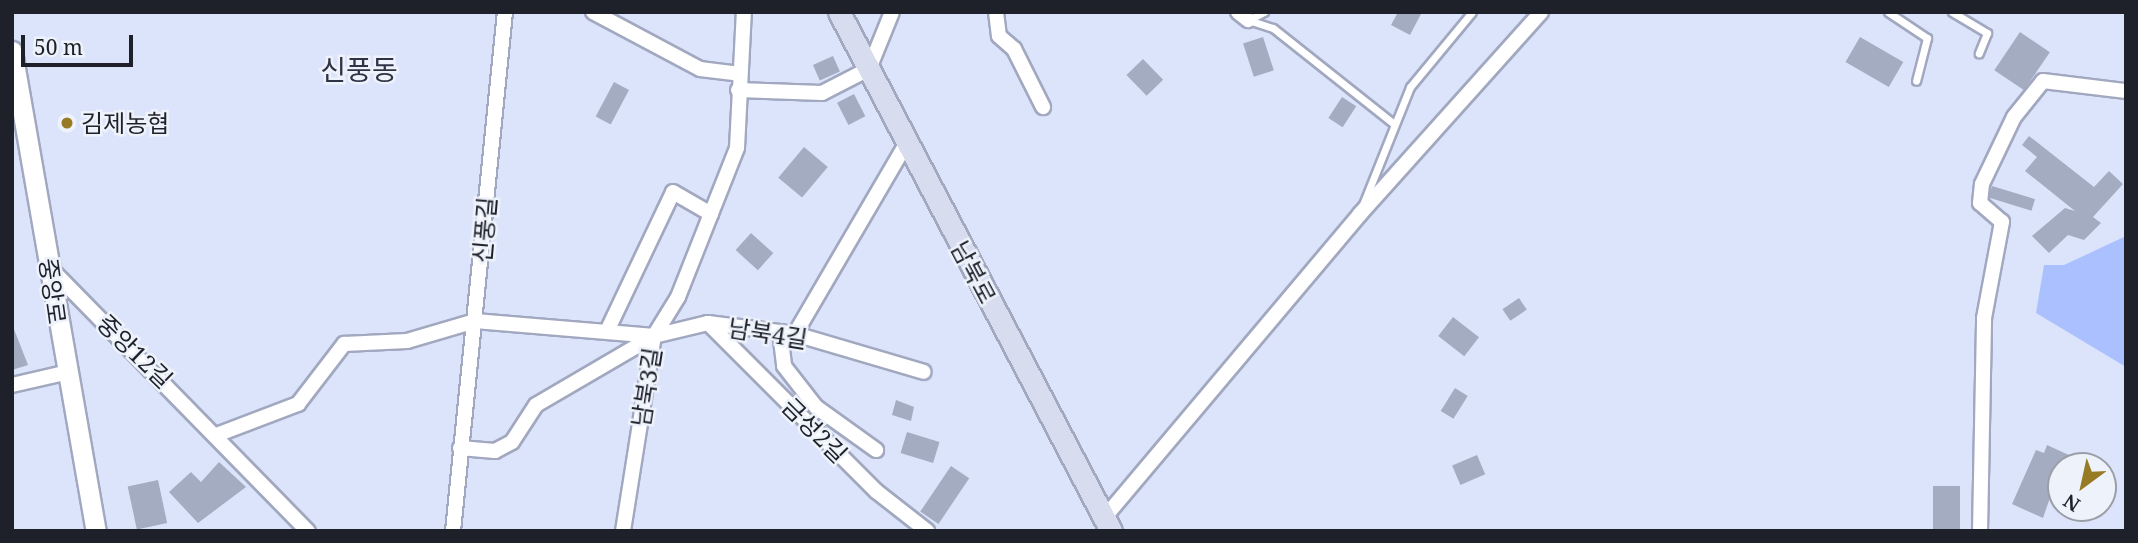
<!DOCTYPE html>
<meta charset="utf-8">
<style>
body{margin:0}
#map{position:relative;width:2138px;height:543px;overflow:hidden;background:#dce4fc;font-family:"Noto Serif","Noto Sans KR",serif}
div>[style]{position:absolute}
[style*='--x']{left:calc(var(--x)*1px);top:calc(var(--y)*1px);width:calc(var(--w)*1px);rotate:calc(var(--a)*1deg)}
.green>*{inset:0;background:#abc0ff}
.building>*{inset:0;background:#a4acc2;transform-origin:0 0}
.roads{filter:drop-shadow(2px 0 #a1a8bf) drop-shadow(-2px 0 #a1a8bf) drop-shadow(0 2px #a1a8bf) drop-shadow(0 -2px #a1a8bf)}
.service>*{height:7px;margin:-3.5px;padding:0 3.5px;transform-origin:3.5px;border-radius:3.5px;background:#fff}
.minor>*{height:14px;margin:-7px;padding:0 7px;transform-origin:7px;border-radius:7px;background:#fff}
.tertiary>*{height:19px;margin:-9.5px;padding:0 9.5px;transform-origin:9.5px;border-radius:9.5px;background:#fff}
.secondary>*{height:21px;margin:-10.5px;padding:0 10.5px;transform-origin:10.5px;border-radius:10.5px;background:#d7ddef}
.dots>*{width:19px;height:19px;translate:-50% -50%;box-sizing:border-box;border:4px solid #eef2fb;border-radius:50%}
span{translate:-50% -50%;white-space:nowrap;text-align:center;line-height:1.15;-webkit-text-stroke:5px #eef2fb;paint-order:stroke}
.poi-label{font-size:24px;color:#1e2129}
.left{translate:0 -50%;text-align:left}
.street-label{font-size:24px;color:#1e2129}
.quarter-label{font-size:28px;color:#2e3446}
.frame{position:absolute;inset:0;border:14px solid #1e2129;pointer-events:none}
.north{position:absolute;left:2047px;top:452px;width:70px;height:70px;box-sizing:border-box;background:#eef2fb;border:2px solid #9b9ea7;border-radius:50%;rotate:213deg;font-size:19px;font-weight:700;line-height:28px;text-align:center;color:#1e2129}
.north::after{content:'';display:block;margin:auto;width:24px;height:32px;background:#977b24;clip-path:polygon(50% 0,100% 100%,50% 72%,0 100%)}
.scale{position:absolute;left:21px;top:35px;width:112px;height:32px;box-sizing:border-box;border:4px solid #1e2129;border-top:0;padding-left:9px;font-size:21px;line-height:24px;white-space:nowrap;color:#1e2129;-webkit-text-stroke:5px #eef2fb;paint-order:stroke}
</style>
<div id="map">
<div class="green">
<div style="clip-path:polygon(2126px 236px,2126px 367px,2036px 313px,2044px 265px,2064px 265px)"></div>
</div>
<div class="building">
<div style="clip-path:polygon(1398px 12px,1422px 12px,1410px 35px,1391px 25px)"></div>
<div style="left:2020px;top:32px;width:36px;height:46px;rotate:34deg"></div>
<div style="left:1263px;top:37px;width:35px;height:21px;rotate:72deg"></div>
<div style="left:1860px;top:37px;width:50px;height:29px;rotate:30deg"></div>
<div style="left:833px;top:56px;width:17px;height:22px;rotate:66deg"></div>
<div style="left:1143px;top:59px;width:29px;height:23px;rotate:46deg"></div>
<div style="left:614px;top:82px;width:17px;height:39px;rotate:28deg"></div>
<div style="left:854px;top:94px;width:25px;height:19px;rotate:63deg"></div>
<div style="left:1342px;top:97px;width:17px;height:25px;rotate:33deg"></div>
<div style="clip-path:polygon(2029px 136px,2094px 187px,2109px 171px,2123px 184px,2093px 217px,2101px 223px,2084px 240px,2068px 235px,2049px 253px,2032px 236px,2065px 208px,2075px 211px,2025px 171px,2037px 157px,2022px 145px)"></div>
<div style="left:804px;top:147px;width:31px;height:40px;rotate:40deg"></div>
<div style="left:1992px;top:186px;width:45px;height:12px;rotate:17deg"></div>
<div style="left:751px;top:233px;width:30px;height:23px;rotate:42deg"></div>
<div style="left:1519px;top:298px;width:14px;height:20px;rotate:56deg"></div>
<div style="left:1453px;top:317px;width:33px;height:24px;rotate:38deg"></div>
<div style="clip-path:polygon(12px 324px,28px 365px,12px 370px)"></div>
<div style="left:1455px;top:388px;width:15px;height:27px;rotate:32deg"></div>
<div style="clip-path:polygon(896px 400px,914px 407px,911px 421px,892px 415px)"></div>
<div style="left:907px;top:432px;width:34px;height:22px;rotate:17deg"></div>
<div style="clip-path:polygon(2047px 445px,2071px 456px,2061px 466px,2043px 518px,2012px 504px,2036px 450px,2044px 453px)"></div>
<div style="left:1477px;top:455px;width:21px;height:27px;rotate:67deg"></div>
<div style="clip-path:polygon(219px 462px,246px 487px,198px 523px,169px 492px,191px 472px,201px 482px)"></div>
<div style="left:951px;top:466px;width:22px;height:55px;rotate:34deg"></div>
<div style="left:158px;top:480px;width:44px;height:31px;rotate:78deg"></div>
<div style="left:1933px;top:486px;width:27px;height:45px"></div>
</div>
<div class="roads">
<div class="service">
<div style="--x:1264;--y:12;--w:18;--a:153"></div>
<div style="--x:1248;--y:20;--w:26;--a:18"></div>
<div style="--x:1273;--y:28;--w:154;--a:38.4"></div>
<div style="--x:1888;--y:12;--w:47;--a:33.7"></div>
<div style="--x:1927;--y:38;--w:44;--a:104.3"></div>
<div style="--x:1952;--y:12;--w:41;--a:31"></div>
<div style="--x:1987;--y:33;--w:22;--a:112"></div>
<div style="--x:1362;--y:207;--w:129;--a:-68.2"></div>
<div style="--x:1410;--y:87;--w:97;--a:-50.4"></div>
</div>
<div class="minor">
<div style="--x:593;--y:12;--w:121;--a:28"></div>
<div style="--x:700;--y:69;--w:38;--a:7"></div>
<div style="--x:996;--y:12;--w:24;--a:83"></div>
<div style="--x:999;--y:36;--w:20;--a:41"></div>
<div style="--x:1014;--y:49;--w:65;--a:63.4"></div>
<div style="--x:1238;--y:12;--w:13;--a:39"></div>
<div style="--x:738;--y:90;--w:84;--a:2"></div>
<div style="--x:822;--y:93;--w:53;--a:-27.1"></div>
<div style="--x:869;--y:69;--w:61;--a:-68"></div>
<div style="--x:51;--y:269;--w:367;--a:45.6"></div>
<div style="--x:708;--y:323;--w:238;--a:45"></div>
<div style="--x:876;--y:491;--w:65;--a:38.1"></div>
<div style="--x:609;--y:327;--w:149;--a:-64.6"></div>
<div style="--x:673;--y:192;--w:44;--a:30.1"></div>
<div style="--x:780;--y:332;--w:34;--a:83"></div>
<div style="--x:784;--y:366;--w:52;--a:52"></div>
<div style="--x:816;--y:407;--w:74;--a:35.6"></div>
<div style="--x:795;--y:334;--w:220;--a:-59.7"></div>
<div style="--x:12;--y:385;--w:53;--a:-13"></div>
<div style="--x:219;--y:434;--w:85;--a:-20.8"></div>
<div style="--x:298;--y:404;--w:76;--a:-52.5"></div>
<div style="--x:344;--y:344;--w:63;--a:-2.7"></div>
<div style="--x:407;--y:341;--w:71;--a:-16.4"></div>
<div style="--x:475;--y:321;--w:180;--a:4.8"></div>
<div style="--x:654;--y:336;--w:56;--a:-13.5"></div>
<div style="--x:708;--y:323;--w:88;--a:7.2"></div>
<div style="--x:795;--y:334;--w:134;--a:16.4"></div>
<div style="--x:460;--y:448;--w:35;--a:5"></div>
<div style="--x:495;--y:451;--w:19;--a:-28"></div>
<div style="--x:512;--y:442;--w:44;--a:-57"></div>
<div style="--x:536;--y:405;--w:137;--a:-30.3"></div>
<div style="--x:1105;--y:517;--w:396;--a:-49.9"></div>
<div style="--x:1360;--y:214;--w:271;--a:-48.1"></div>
<div style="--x:453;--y:531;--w:522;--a:-84.28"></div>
<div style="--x:623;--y:531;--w:197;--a:-81"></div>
<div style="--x:654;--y:336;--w:46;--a:-58.4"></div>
<div style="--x:678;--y:297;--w:160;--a:-68.4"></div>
<div style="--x:737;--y:148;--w:136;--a:-87.1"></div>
<div style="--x:1980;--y:531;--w:213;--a:-88.9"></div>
<div style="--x:1984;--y:318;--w:98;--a:-79.4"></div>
<div style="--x:2002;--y:222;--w:29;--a:-139"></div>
<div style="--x:1980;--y:203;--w:19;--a:-84"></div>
<div style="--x:1982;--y:184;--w:74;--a:-64.5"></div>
<div style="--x:2014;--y:117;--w:46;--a:-51.1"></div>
<div style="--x:2043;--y:81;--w:84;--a:6.9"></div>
</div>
<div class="tertiary">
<div style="--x:12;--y:51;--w:487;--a:80.1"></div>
</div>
<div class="secondary">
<div style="--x:839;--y:12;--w:586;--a:62.34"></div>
</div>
</div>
<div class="dots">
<div style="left:67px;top:123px;background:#977b24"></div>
</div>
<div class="poi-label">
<span class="left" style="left:81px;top:123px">김제농협</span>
</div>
<div class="street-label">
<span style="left:484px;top:230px;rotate:-85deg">신풍길</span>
<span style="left:974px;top:272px;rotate:62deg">남북로</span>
<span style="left:53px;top:291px;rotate:82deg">중앙로</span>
<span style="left:768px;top:333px;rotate:9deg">남북4길</span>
<span style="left:135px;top:351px;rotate:44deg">중앙12길</span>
<span style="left:646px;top:387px;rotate:-81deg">남북3길</span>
<span style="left:815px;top:430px;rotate:45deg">금성2길</span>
</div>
<div class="quarter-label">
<span style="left:359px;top:69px">신풍동</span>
</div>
<div class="frame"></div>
<div class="north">N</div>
<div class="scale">50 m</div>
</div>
